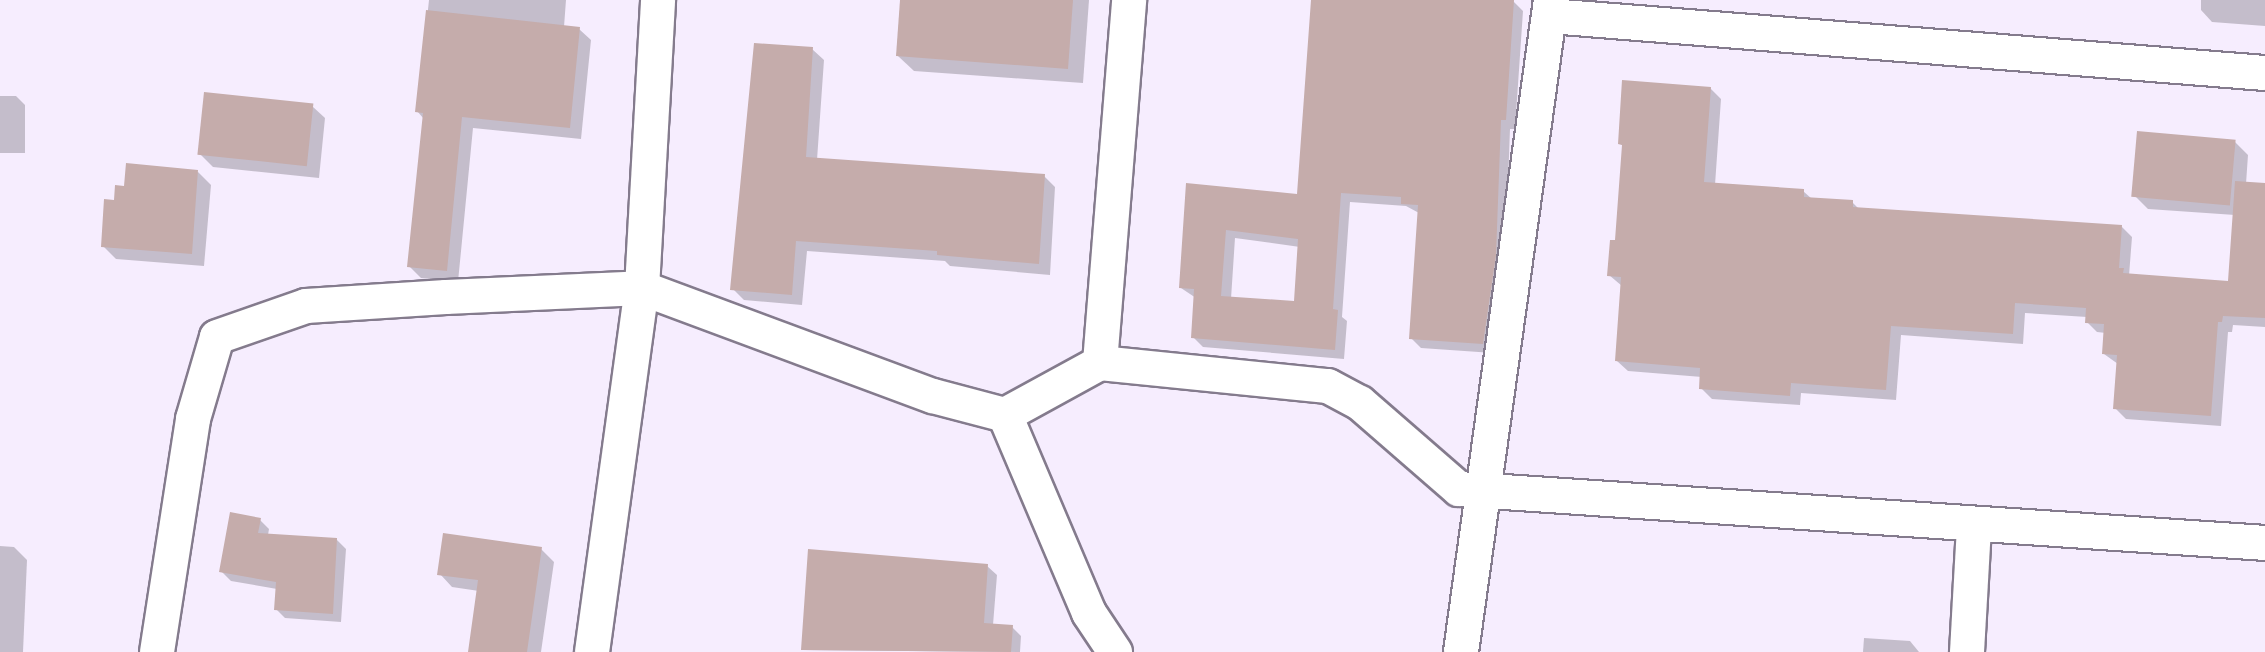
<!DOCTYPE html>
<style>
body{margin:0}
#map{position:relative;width:2265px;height:652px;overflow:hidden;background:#f6edfe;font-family:"Exo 2",sans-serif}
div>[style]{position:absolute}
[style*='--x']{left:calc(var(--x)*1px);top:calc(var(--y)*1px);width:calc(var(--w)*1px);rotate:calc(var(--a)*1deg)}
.shadow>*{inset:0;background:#0003}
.building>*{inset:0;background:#c5acab;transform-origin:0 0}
.roads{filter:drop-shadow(2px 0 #847b8d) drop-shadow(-2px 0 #847b8d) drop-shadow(0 2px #847b8d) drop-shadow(0 -2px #847b8d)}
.minor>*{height:34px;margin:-17px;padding:0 17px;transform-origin:17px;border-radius:17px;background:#fff}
span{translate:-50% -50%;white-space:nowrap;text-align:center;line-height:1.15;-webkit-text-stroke:6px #fff;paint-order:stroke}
</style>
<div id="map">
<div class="shadow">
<div style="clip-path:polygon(429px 0,566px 0,564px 27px,579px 29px,591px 40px,581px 139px,473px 128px,458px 282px,421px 278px,409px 266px,424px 119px,417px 111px)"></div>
<div style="clip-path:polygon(902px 0,1089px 0,1083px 83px,914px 71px,898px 56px)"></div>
<div style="clip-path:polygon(evenodd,1312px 0,1500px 0,1513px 1px,1523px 11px,1515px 129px,1510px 129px,1505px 266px,1493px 353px,1421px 348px,1411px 338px,1419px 213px,1406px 206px,1350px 202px,1342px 317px,1347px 321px,1344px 359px,1203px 347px,1193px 337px,1196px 298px,1181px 288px,1188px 185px,1299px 196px,1312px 0,1235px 238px,1300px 247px,1296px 303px,1231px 299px,1235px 238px)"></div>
<div style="clip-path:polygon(2201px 0,2265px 0,2265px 26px,2212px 22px,2201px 10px)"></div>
<div style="clip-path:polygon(812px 49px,824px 60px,817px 160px,1044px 176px,1055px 187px,1050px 275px,950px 266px,945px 261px,807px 251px,802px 305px,744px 300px,733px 289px)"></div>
<div style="clip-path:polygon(1710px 88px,1721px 99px,1715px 185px,1803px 191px,1812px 199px,1852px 202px,1859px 209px,2121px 226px,2132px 237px,2129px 276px,2230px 283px,2235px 215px,2148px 209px,2135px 196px,2235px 142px,2248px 155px,2246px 184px,2265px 185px,2265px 327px,2233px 325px,2232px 332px,2228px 332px,2221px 426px,2126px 419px,2115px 408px,2118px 364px,2104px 354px,2106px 333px,2097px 332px,2087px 322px,2087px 317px,2025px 313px,2023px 344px,1901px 335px,1896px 400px,1801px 393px,1800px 405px,1712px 399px,1701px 388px,1702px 377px,1628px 371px,1617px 361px,1622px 286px,1609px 275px,1617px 242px,1624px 147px,1620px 143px)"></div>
<div style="clip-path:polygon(0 96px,16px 96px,25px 105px,25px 153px,0 153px)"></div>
<div style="clip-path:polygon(312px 106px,325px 118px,319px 178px,213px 167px,200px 154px)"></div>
<div style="clip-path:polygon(198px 172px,211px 185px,204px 266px,116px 259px,103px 246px,115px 202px,126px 188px)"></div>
<div style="clip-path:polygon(260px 520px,269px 529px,268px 535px,336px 539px,346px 549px,341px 622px,285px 618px,276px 609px,277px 589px,231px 581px,222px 572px)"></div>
<div style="clip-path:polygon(0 546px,14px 547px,27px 560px,23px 652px,0 652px)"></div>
<div style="clip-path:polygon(541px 549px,554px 562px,541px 652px,470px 652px,479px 591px,452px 587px,440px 574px)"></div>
<div style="clip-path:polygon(987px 566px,997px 575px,993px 625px,1012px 627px,1021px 636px,1020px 652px,803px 650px)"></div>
<div style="clip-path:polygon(1864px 638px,1910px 641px,1919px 652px,1863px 652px)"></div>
</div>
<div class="building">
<div style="clip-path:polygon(900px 0,1073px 0,1068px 69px,896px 56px)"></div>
<div style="clip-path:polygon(evenodd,1311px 0,1514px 0,1506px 120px,1501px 120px,1496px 255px,1483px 344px,1409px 339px,1418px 205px,1401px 204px,1401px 197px,1341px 193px,1333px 309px,1338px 310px,1335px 350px,1191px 338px,1194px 289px,1179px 288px,1186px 183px,1297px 194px,1311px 0,1226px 230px,1298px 239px,1294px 301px,1221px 296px,1226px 230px)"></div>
<div style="clip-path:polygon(426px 10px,580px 27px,570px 128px,462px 117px,447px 271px,407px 267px,423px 113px,415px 112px)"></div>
<div style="clip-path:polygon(754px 43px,813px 47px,806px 157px,1045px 174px,1039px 264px,937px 255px,937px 251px,796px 241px,792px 295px,730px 290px)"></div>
<div style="clip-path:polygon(1622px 80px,1711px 87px,1704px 182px,1804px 189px,1804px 197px,1853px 200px,1853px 207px,2122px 225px,2119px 268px,2124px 268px,2123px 273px,2228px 281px,2235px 181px,2265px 183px,2265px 318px,2223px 316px,2222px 322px,2218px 322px,2211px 416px,2113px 409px,2117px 355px,2102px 354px,2104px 324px,2085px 323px,2086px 308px,2015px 303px,2013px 334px,1891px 326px,1886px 390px,1791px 383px,1790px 396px,1699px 389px,1700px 368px,1615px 361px,1621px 277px,1607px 276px,1610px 240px,1615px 240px,1622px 145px,1618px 144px)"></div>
<div style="left:204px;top:92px;width:110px;height:63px;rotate:6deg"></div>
<div style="left:2137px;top:131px;width:99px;height:66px;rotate:5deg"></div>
<div style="clip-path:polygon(126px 163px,198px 170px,192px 254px,101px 247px,104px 199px,114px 200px,115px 185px,124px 186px)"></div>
<div style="clip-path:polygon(230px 512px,261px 518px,258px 533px,337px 538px,333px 614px,274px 610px,276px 582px,219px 572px)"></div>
<div style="clip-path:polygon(443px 533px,542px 547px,527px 652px,468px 652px,478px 580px,437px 575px)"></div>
<div style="clip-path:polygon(808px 549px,988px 564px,984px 623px,1013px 625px,1011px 652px,801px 650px)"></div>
</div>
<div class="roads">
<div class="minor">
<div style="--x:1550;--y:16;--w:717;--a:4.56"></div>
<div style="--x:1100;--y:363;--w:364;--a:-85.4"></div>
<div style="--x:1005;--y:415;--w:215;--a:67"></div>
<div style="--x:1089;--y:613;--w:47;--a:56.3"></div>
<div style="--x:157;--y:652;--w:236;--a:-81.2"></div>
<div style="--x:193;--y:419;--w:85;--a:-73.7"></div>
<div style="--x:217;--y:337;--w:94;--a:-19.2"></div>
<div style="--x:306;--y:306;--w:140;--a:-3.7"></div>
<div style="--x:446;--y:297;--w:196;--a:-2.6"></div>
<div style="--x:642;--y:288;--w:310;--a:20.4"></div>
<div style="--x:933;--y:396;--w:74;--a:14.8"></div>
<div style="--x:1005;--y:415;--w:108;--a:-28.7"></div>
<div style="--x:1100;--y:363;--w:229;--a:5.8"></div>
<div style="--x:1328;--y:386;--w:36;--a:28"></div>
<div style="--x:1360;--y:403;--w:131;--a:41"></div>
<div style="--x:1459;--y:489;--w:808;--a:3.83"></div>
<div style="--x:592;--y:652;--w:367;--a:-82.2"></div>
<div style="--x:642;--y:288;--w:288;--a:-86.8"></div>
<div style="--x:1461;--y:652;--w:658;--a:-82.14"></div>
<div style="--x:1967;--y:652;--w:126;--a:-86.8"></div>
</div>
</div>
</div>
